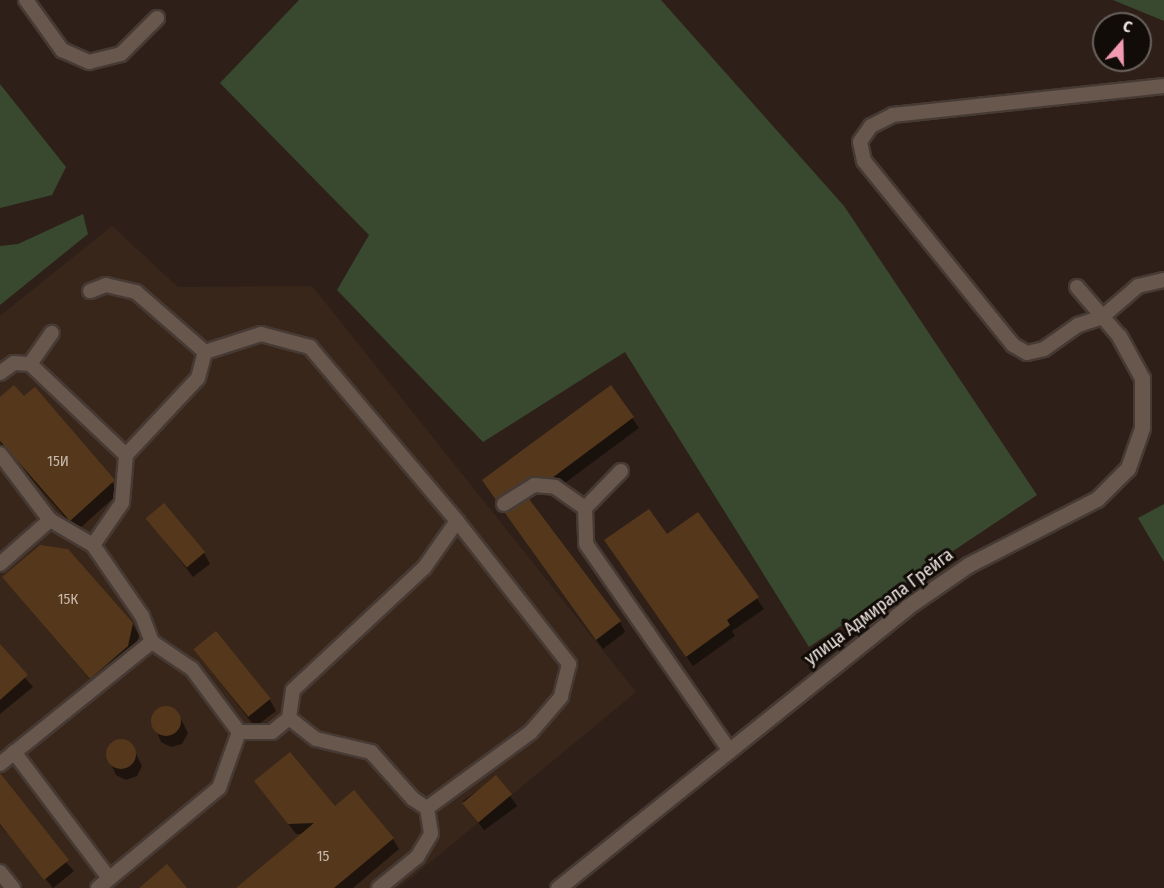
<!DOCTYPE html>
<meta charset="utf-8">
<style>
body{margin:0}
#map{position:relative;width:1164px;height:888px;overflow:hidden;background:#2e2018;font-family:"Fira Sans Condensed",sans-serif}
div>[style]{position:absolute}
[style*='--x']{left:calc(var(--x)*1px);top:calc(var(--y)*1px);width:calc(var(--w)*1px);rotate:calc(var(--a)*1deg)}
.built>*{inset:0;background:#39261a}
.green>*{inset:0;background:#38492f}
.shadow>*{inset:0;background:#0007;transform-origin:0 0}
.building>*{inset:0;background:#55381b;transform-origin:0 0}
.round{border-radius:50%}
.roads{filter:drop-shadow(2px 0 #463a34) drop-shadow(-2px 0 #463a34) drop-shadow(0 2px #463a34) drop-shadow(0 -2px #463a34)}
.service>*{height:14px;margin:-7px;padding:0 7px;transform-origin:7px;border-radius:7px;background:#67574d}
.minor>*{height:15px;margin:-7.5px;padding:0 7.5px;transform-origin:7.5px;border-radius:7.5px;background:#67574d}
span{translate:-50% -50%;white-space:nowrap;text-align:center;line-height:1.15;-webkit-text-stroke:6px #120c08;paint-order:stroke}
.number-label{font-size:15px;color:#c8b9ad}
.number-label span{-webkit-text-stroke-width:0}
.street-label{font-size:18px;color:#eee4de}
.north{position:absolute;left:1092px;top:12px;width:60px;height:60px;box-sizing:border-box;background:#120c08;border:2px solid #6a625e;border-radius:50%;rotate:20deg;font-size:16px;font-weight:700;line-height:24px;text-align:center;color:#eee4de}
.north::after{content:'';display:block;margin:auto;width:21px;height:27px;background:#f19ab1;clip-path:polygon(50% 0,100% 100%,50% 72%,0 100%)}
</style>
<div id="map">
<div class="built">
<div style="clip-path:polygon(112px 226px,178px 287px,312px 286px,636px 692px,399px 888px,0 888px,0 316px)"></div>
</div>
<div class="green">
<div style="clip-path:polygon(299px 0,661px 0,844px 206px,1037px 495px,809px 647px,625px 352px,483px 442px,337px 290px,369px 235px,220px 83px)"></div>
<div style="clip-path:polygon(1113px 0,1164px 0,1164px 21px)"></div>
<div style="clip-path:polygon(0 84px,66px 167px,52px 195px,0 208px)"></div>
<div style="clip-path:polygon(83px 214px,88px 234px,0 305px,0 246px,18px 244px)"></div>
<div style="clip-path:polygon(1164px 504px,1164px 562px,1138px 518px)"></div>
</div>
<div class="shadow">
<div style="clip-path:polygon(611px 387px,639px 428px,558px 488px,536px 487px,503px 510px,484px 481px)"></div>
<div style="clip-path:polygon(35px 389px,120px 492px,77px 531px,0 443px,0 399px,24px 399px)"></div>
<div style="clip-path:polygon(698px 514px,764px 609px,732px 631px,735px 636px,693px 666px,612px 551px,666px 536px)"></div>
<div style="clip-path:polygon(147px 518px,204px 553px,210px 564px,193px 577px)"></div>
<div style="clip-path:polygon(4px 578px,132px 623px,139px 635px,133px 657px,97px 688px)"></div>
<div style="clip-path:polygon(580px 617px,620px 622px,625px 632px,603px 649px)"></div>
<div style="clip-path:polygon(0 649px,33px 687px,0 714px)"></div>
<div style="clip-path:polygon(195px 650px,270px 700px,276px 711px,255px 727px)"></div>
<div style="clip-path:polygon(166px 706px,177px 711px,188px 733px,182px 744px,171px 747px,161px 742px,152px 720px,156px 710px)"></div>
<div style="clip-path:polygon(121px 739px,131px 744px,142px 766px,137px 776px,126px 780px,116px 775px,106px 753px,111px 742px)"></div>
<div style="left:496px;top:777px;width:36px;height:41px;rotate:54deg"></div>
<div style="clip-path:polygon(256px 781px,335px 808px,393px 839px,399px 849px,353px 888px,249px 888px,304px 834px,296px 834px)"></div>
<div style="clip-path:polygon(0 790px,74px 871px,53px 888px,0 825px)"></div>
</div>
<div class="building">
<div style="clip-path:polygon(14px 385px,24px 396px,35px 387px,115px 480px,70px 521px,0 441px,0 397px)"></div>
<div style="clip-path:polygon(611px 385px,634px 417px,552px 478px,530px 477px,496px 500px,482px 480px)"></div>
<div style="clip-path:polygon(529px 499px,621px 621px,596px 640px,505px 513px)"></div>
<div style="left:164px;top:503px;width:64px;height:24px;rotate:50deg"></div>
<div style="clip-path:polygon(649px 509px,667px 534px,698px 512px,759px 597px,727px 620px,730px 625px,686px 657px,604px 540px)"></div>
<div style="clip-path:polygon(40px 545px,68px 549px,133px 623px,128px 646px,90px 679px,2px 577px)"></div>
<div style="left:216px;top:631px;width:87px;height:29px;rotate:51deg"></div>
<div style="clip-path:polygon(0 644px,28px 675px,0 700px)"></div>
<div class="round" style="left:151px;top:706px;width:30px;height:30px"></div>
<div class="round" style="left:106px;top:739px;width:30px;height:30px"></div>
<div style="clip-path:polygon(290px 752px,335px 806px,354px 790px,394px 838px,334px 888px,236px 888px,314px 823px,288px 824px,254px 781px)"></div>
<div style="clip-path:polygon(0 773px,69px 860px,44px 880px,0 824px)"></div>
<div style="left:496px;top:775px;width:25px;height:44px;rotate:50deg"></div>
<div style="clip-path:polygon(167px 864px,187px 888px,139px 888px)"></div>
</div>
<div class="roads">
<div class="service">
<div style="--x:26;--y:0;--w:62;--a:54.2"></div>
<div style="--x:62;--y:50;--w:30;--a:24"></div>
<div style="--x:89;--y:62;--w:33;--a:-14"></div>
<div style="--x:121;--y:54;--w:51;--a:-45"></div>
<div style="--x:1164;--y:86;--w:273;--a:173.9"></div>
<div style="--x:893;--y:115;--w:25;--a:153"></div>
<div style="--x:871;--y:126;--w:19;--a:125"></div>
<div style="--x:860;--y:142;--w:19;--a:78"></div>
<div style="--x:864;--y:161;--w:237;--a:51"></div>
<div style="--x:1013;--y:345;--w:16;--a:30"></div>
<div style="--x:1027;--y:353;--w:17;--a:-13"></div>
<div style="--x:1044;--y:349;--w:42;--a:-35.2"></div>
<div style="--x:1078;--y:325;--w:25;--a:-18"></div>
<div style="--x:1102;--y:317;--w:48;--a:-40.7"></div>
<div style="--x:1138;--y:286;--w:27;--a:-13"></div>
<div style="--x:1077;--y:287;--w:65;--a:49.4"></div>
<div style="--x:205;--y:352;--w:59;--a:-17.8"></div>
<div style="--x:261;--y:334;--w:51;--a:14.9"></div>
<div style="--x:310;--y:347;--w:228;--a:49.8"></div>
<div style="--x:457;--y:521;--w:182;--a:51.9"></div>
<div style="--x:569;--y:664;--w:34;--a:104"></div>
<div style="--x:561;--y:697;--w:46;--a:130.6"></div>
<div style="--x:531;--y:732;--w:129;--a:143.8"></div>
<div style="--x:427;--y:808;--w:26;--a:81"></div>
<div style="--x:431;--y:834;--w:27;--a:121"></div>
<div style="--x:417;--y:857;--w:49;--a:140.8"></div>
<div style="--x:30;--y:364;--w:132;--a:43.5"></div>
<div style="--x:126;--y:455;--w:105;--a:-46.9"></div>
<div style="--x:198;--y:378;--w:27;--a:-75"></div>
<div style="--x:205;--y:352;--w:91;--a:-139"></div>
<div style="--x:136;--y:292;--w:31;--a:-167"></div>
<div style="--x:106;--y:285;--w:17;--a:159"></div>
<div style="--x:0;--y:373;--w:17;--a:-36"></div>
<div style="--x:14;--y:363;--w:16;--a:4"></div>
<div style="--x:30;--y:364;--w:38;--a:-55"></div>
<div style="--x:0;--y:454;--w:83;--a:52.9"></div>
<div style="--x:50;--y:520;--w:50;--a:30.2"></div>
<div style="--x:621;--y:471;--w:52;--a:134.2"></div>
<div style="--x:585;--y:508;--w:36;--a:88"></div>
<div style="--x:586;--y:544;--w:251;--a:55.2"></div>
<div style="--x:504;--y:504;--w:36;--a:-32"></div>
<div style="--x:534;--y:485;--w:21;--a:5"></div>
<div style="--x:555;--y:487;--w:37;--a:35"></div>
<div style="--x:0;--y:564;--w:67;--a:-41.3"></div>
<div style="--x:289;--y:718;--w:28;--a:-82"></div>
<div style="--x:293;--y:690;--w:179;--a:-43"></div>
<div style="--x:424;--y:568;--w:57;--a:-54.9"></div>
<div style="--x:239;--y:732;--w:33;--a:0"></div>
<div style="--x:272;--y:732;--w:22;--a:-39"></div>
<div style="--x:289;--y:718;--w:34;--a:38"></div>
<div style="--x:316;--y:739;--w:57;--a:13.3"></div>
<div style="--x:371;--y:752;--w:63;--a:48.2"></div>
<div style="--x:413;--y:799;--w:17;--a:33"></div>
<div style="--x:14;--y:752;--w:158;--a:53"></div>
<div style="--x:0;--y:764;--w:195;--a:-38.8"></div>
<div style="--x:0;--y:872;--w:21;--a:51"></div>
<div style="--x:98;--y:888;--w:157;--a:-39.6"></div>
<div style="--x:219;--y:788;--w:59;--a:-70.3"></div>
<div style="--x:239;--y:732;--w:79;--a:-126.7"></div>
<div style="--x:192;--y:669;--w:48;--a:-146"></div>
<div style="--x:152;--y:642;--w:28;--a:-111"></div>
<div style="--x:142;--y:616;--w:86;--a:-124.6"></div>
<div style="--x:93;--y:545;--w:51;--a:-55.4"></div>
<div style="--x:122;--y:503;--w:48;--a:-85.2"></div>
</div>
<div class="minor">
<div style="--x:558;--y:888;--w:448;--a:-38.8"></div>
<div style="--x:907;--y:607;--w:74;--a:-34.5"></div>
<div style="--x:968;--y:565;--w:145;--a:-27.1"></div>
<div style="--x:1097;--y:499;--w:44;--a:-45"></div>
<div style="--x:1128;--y:468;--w:42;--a:-70.7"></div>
<div style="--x:1142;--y:428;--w:50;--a:-90"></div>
<div style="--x:1142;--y:378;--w:48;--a:-118.7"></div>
</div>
</div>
<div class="number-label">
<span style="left:58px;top:462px">15И</span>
<span style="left:68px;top:600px">15К</span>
<span style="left:323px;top:857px">15</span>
</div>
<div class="street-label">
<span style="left:879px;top:607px;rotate:-37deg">улица Адмирала Грейга</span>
</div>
<div class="north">С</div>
</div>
